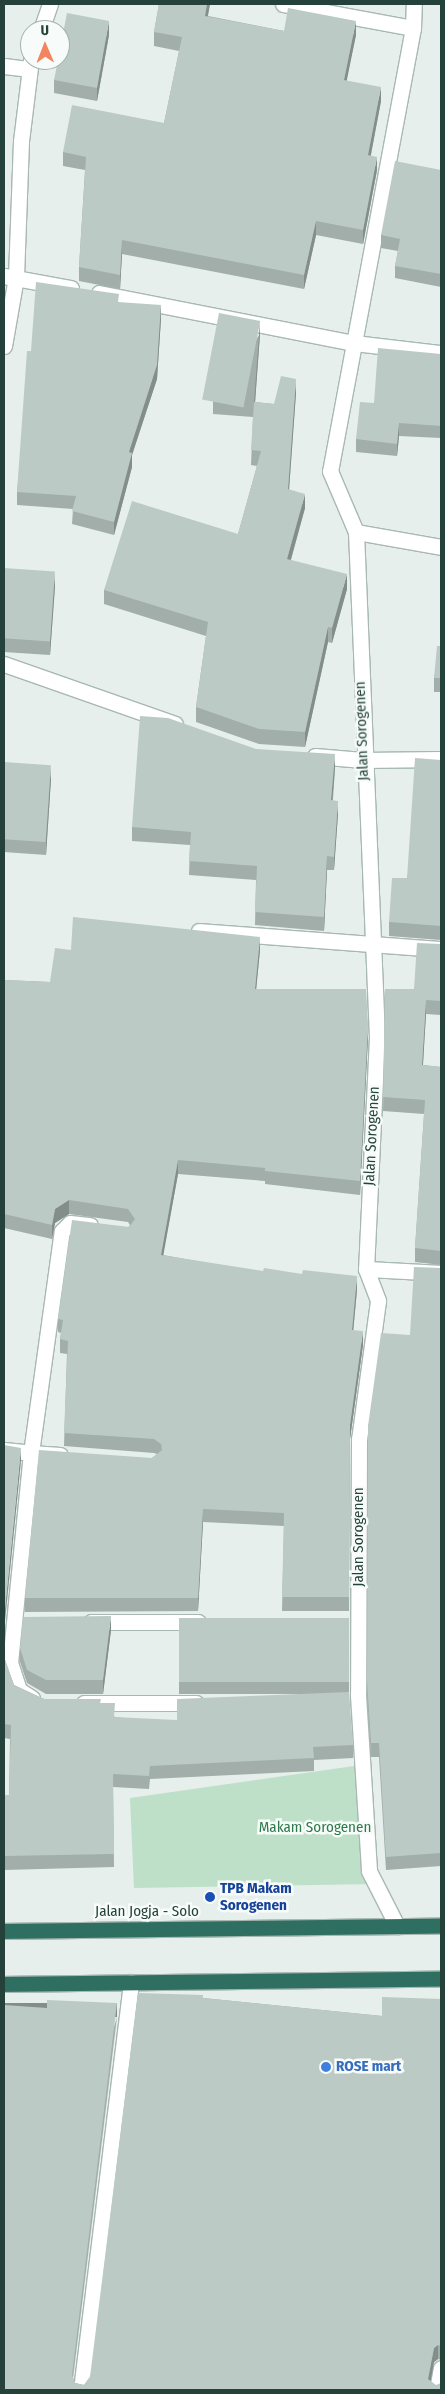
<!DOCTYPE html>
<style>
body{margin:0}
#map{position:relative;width:445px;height:2394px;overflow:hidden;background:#e6efeb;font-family:"Fira Sans Condensed",sans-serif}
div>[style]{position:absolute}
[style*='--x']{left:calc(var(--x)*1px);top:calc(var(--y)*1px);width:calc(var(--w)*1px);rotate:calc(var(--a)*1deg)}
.green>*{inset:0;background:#bfe0c8}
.roads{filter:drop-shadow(1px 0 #a8b8b2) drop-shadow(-1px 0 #a8b8b2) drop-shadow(0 1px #a8b8b2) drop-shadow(0 -1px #a8b8b2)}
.lane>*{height:15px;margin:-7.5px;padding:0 7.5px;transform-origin:7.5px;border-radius:7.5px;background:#fff}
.street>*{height:15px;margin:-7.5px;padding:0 7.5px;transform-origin:7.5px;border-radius:7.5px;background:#fff}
.highway>*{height:15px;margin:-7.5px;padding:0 7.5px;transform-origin:7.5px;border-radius:7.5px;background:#2f6f62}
.wall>*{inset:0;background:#a1aea9;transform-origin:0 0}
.shaded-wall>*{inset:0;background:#838d89;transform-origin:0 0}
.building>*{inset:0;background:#bbcac4;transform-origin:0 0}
.dots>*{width:14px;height:14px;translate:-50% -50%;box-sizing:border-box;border:2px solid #f7fbf9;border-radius:50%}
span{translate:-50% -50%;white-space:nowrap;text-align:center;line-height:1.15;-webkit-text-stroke:5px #f7fbf9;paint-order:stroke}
.street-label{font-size:15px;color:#24423a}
.park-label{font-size:15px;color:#2d7a4b}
.transit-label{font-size:15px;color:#164399;font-weight:700}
.left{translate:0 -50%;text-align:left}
.shop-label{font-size:15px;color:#366cbe;font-weight:700}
.frame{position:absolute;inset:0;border:5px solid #24423a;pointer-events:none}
.north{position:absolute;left:20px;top:20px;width:50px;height:50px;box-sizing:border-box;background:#f7fbf9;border:1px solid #a3b1ad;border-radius:50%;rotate:359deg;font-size:14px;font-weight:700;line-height:20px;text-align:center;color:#24423a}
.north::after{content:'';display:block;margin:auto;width:18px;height:22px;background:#f4845f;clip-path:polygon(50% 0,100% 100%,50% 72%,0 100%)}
</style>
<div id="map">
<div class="green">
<div style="clip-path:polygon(368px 1764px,376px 1884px,134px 1888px,130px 1798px)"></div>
</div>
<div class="roads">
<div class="lane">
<div style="--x:366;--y:1269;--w:75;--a:3.1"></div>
</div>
<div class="street">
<div style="--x:283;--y:4;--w:132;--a:10.5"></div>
<div style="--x:413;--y:28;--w:451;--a:100.6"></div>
<div style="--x:330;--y:471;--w:66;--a:66.9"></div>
<div style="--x:356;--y:532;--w:505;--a:87.62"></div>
<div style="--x:377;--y:1037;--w:232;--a:92.7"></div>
<div style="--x:366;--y:1269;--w:34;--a:69"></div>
<div style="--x:378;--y:1301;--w:139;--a:97.8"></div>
<div style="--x:359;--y:1439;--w:256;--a:90.2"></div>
<div style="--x:358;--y:1695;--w:176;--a:86.4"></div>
<div style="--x:369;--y:1871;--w:62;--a:63"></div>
<div style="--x:413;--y:28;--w:24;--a:-88"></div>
<div style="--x:41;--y:30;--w:28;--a:-71"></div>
<div style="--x:4;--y:66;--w:24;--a:7"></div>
<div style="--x:4;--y:276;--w:68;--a:10.2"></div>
<div style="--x:99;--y:293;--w:260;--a:11.1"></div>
<div style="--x:354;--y:343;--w:88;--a:6.6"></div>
<div style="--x:4;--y:346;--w:70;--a:-80.1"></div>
<div style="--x:16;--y:277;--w:136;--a:-87.9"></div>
<div style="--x:21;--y:141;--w:82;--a:-83"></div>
<div style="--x:356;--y:532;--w:86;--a:10"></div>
<div style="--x:4;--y:664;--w:181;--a:19.3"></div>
<div style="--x:315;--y:756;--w:48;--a:4.8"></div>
<div style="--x:363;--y:760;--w:78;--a:-0.7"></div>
<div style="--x:199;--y:931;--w:243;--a:4.3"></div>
<div style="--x:4;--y:1450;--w:27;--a:6"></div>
<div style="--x:31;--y:1453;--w:224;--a:-82.1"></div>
<div style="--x:62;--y:1231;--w:11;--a:-45"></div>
<div style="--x:70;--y:1223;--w:20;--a:6"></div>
<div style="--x:91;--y:1622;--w:107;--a:0"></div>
<div style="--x:32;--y:1698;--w:15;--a:-148"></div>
<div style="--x:19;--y:1690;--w:28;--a:-108"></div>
<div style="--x:10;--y:1663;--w:211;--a:-84.3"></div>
<div style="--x:31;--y:1453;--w:29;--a:4"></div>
<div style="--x:84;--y:1703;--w:112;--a:0"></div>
<div style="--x:81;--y:2390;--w:411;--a:-83"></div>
<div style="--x:437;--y:2390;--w:22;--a:-80"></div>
</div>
<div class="highway">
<div style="--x:4;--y:1931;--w:437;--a:-0.7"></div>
<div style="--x:4;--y:1984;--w:437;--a:-0.7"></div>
</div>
</div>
<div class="wall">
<div style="clip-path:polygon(159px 4px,210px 4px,208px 16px,284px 31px,356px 35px,346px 81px,381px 101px,371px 155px,377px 170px,363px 244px,316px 235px,304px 289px,122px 254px,120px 289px,79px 281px,79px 267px,85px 170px,63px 166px,63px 152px,164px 123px,179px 51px,154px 46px,154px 32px)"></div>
<div style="clip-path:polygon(109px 35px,97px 101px,54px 93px,54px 80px)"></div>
<div style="clip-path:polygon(441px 170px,441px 287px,395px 278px,395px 266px,398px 251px,381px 248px,381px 235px)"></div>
<div style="clip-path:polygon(119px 302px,161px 319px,157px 379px,132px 455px,132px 467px,114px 535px,72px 524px,73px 509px,17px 505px,17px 492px,31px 351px)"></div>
<div style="clip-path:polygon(260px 334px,255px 402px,274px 404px,296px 393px,289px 489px,305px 508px,291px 560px,347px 589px,332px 643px,328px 642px,305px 747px,259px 744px,196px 722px,196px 707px,206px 636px,104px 604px,104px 590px,238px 534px,257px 466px,251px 465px,253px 417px,213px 414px,213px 401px)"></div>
<div style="clip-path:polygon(441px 354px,441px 438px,399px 436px,397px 456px,356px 452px,356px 439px,374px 403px)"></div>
<div style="clip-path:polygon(4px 568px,55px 586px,50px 655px,4px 652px)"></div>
<div style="clip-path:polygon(441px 646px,441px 692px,434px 692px,434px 678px)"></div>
<div style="clip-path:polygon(256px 749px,335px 768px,333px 800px,338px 814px,334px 870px,327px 870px,324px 931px,255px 925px,256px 880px,189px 875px,190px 845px,132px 841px,132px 827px)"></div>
<div style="clip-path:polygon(441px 757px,441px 940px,389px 936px,389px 922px,407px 878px)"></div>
<div style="clip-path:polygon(4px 762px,51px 779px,46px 855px,4px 852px)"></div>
<div style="clip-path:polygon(441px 944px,441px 1015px,426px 1014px,423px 1065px,441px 1067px,441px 1265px,415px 1262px,415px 1248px,424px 1114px,383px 1111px,385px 989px,414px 989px)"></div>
<div style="clip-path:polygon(71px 950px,260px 950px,256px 989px,368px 1037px,360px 1195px,265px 1184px,265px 1181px,178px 1174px,163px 1255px,357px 1290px,353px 1331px,363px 1345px,350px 1439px,349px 1611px,282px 1611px,284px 1526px,203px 1522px,198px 1611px,25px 1612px,25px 1598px,152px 1458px,157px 1454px,154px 1453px,64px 1446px,67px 1354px,60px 1353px,60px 1339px,61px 1333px,58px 1332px,58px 1319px,130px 1225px,128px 1222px,69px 1214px,55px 1223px,52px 1239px,4px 1228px,4px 980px,50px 982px)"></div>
<div style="clip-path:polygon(441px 1268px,441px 1866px,386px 1870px,379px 1757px,371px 1757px,367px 1695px,368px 1426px)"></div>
<div style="left:179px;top:1618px;width:170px;height:76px"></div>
<div style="clip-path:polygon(111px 1630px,103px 1694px,46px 1694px,27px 1683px,20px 1662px,20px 1648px)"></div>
<div style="clip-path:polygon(4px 1657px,14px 1685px,44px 1699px,101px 1703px,115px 1717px,353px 1745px,353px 1758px,314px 1760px,314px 1771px,150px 1779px,149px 1789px,113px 1787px,114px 1867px,4px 1870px,4px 1795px,9px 1795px,10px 1739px,4px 1738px)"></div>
<div style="clip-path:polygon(203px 1998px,382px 2016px,441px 1999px,441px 2360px,438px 2359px,434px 2362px,430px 2381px,441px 2390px,4px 2390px,117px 2017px,73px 2378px,75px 2383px,84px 2385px,90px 2377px)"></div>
</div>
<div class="shaded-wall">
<div style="clip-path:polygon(207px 4px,210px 4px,205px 30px,205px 16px)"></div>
<div style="clip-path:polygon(109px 21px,109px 35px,97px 101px,97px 88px)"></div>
<div style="clip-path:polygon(356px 21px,356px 35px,344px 94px,344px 80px)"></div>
<div style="clip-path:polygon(381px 87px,381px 101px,368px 169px,368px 155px)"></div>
<div style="clip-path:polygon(377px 157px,377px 170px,363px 244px,363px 230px)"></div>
<div style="clip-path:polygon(316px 221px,316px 235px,304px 289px,304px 275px)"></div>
<div style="clip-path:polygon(122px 240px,122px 254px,120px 289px,120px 275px)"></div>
<div style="clip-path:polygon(161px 305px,161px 319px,157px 379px,132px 455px,132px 467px,114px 535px,114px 522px,129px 452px)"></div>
<div style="clip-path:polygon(260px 321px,260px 334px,254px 417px,254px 403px)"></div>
<div style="clip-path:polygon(296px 379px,296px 393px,288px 504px,288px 489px)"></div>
<div style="clip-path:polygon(399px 423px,399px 436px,397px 456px,397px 444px)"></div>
<div style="clip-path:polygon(305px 494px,305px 508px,287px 573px,287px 559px)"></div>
<div style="clip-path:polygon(55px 572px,55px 586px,50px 655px,50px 641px)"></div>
<div style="clip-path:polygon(347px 574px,347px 589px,332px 643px,332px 628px)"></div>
<div style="clip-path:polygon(328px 627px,328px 642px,305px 747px,305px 732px)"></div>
<div style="clip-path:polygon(335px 754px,335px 768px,331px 814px,331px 800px)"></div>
<div style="clip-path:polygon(51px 765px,51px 779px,46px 855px,46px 842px)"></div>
<div style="clip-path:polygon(338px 801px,338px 814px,334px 870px,334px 857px)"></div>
<div style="clip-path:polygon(327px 856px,327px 870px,324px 931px,324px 917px)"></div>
<div style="clip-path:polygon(260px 937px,260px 950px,255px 1002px,255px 989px)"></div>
<div style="clip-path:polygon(426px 1000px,426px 1014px,422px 1079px,422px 1065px)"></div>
<div style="clip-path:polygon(368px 1024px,368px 1037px,360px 1195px,360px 1181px)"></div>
<div style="clip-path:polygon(178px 1160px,178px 1174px,161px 1268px,161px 1255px)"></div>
<div style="clip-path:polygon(69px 1200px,69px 1214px,55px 1223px,52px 1239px,52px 1225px,55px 1209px)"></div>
<div style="clip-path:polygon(357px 1276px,357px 1290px,352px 1344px,352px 1330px)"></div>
<div style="clip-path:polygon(363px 1331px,363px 1345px,350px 1439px,349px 1611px,350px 1425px)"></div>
<div style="clip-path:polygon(21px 1448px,21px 1461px,4px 1631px,4px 1618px)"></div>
<div style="clip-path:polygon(203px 1509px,203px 1522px,198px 1611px,198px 1598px)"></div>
<div style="clip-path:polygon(111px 1616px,111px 1630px,103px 1694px,103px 1680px)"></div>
<div style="left:117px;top:2003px;width:14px;height:375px;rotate:90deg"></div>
<div style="clip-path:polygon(438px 2345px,438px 2359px,434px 2362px,429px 2390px,428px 2379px,434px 2348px)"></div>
</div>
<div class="building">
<div style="clip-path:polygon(159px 4px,207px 4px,205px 16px,284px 31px,288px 8px,356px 21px,344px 80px,381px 87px,368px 155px,377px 157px,363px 230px,316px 221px,304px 275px,122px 240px,120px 275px,79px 267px,86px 157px,63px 152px,72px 105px,164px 123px,182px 37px,154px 32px)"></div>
<div style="clip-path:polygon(67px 13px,109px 21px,97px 88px,54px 80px,58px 60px,60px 60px,60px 49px)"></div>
<div style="clip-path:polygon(395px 161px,441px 170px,441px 274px,395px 266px,400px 239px,381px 235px)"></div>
<div style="clip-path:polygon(36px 282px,119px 294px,118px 302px,161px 305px,157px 365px,129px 452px,132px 453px,114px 522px,72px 511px,76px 496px,17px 492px,27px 351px,31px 351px)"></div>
<div style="left:219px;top:313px;width:42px;height:88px;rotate:11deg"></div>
<div style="clip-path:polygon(378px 348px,441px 354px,441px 426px,399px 423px,397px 444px,356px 439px,360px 402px,374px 403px)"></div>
<div style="clip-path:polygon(281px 376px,296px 379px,288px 489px,305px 494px,287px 559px,347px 574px,332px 628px,328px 627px,305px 732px,259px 729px,196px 707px,208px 622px,104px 590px,132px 501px,238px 534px,261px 451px,251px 450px,254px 402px,274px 404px)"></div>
<div style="left:4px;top:568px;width:51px;height:70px;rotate:4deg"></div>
<div style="clip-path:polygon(437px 646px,441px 646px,441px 678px,434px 678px)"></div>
<div style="clip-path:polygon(140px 716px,168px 718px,256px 749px,335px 754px,331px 800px,338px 801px,334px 857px,327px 856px,324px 917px,255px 912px,257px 866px,189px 861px,191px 832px,132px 827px)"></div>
<div style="clip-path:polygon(441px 757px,441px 926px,389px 922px,392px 878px,407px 878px,415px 758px,441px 760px)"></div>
<div style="left:4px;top:762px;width:47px;height:77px;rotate:4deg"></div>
<div style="clip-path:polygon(73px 917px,260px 937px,255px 989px,366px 989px,368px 1024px,360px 1181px,265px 1171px,265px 1168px,178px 1160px,161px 1255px,263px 1271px,264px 1268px,302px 1274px,303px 1270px,357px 1276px,352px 1330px,363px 1331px,350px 1425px,349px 1597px,282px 1597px,284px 1513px,203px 1509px,198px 1598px,25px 1598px,39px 1450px,152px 1458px,162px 1450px,161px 1444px,154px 1439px,64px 1433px,68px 1341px,60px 1339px,63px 1320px,58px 1319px,72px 1220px,129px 1227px,135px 1219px,128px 1209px,69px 1200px,55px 1209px,52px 1225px,4px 1214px,4px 980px,50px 982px,55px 948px,71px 950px)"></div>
<div style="clip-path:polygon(417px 943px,441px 944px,441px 1001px,426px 1000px,422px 1065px,441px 1067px,441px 1251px,415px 1248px,425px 1100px,383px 1097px,385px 989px,414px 989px)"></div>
<div style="clip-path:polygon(414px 1267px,441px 1268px,441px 1853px,386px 1857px,379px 1743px,371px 1743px,367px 1681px,368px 1426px,381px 1333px,410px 1335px)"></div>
<div style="clip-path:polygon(4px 1445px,21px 1448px,4px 1618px)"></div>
<div style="clip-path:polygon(111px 1616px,103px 1680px,46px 1680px,27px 1670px,20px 1648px,23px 1617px)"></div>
<div style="left:179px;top:1618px;width:170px;height:64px"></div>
<div style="clip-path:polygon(4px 1657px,14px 1685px,44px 1699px,101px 1699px,100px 1703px,115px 1703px,114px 1717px,177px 1720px,177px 1699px,349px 1692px,353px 1745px,313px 1747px,314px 1758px,150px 1766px,149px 1776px,113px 1774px,114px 1854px,4px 1856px,4px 1795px,9px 1795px,11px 1725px,4px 1724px)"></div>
<div style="clip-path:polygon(138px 1993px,203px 1995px,203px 1998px,382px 2016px,382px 1997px,441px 1999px,441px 2346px,438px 2345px,434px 2348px,428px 2379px,436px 2385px,441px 2383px,441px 2390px,4px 2390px,4px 2005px,47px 2008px,47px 2000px,117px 2003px,72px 2375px,75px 2383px,84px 2385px,90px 2377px)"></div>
</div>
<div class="dots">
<div style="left:210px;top:1897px;background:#1a4fb4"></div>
<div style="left:326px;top:2067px;background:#3f7fe0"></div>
</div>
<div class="street-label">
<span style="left:362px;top:731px;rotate:-92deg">Jalan Sorogenen</span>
<span style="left:372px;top:1136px;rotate:-87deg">Jalan Sorogenen</span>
<span style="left:359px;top:1537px;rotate:-90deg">Jalan Sorogenen</span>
<span style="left:147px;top:1912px">Jalan Jogja - Solo</span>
</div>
<div class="park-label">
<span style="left:315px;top:1828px">Makam Sorogenen</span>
</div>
<div class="transit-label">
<span class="left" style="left:220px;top:1897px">TPB Makam<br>Sorogenen</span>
</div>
<div class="shop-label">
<span class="left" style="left:336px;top:2067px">ROSE mart</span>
</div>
<div class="frame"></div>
<div class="north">U</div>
</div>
